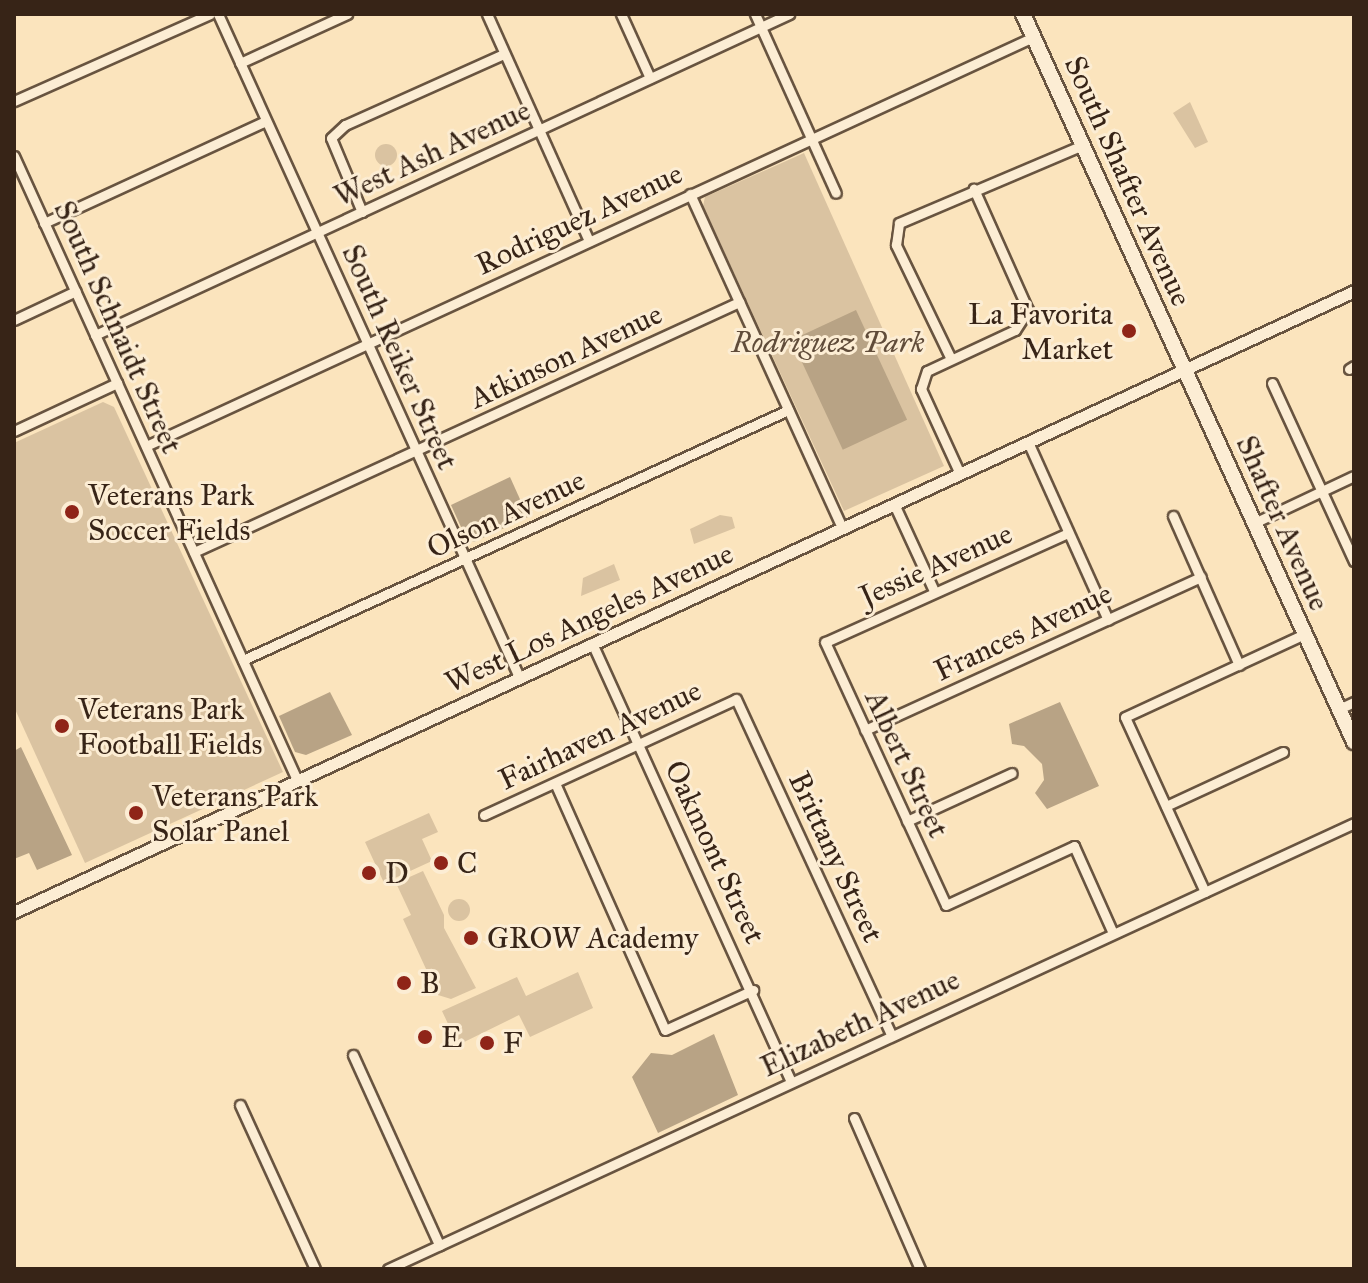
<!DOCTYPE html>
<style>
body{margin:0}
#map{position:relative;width:1368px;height:1283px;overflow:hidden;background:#fbe4bd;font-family:"IM FELL Great Primer",serif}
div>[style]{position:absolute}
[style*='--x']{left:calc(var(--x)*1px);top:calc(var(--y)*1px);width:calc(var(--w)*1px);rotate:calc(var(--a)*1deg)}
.green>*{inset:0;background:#dac3a1}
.round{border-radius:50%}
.water>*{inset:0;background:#b8a385;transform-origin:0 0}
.roads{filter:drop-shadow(2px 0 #685440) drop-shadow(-2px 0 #685440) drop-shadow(0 2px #685440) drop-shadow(0 -2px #685440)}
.minor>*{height:9px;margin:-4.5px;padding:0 4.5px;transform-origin:4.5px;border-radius:4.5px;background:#fcedd4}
.tertiary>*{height:11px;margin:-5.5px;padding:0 5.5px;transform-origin:5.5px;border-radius:5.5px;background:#fcedd4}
.secondary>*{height:14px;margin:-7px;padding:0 7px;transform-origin:7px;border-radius:7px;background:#fcedd4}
.dots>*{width:22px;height:22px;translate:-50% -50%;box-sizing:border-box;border:4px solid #fcedd4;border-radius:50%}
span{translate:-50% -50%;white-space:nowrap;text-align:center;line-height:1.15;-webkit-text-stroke:6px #fcedd4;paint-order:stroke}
.street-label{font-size:30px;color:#372417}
.poi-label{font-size:30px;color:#372417}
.right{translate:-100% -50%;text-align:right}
.left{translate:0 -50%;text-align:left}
.park-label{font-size:30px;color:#604c3a;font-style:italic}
.frame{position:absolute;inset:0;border:16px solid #372417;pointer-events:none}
</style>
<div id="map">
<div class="green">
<div style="clip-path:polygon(1190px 102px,1208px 142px,1195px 148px,1173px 113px)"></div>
<div class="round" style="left:375px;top:144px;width:22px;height:22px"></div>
<div style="clip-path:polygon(804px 153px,944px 466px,844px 511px,703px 206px,705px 197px)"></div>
<div style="clip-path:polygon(103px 402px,114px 407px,283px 772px,85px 863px,14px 707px,14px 443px)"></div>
<div style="clip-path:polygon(720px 515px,732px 517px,735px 528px,694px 544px,690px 529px)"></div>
<div style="clip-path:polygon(614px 564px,620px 580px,581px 596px,583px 578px)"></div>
<div style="clip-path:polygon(429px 813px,438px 832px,422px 839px,432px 861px,384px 883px,365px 842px)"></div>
<div style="clip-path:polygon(423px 871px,444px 915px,444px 928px,476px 988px,451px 999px,438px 995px,403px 919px,411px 915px,396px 883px)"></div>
<div class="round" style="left:448px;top:899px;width:22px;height:22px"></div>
<div style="clip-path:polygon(578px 972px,593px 1008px,530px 1037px,519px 1015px,458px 1045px,442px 1011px,517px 977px,526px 996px)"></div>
</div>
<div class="water">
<div style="left:856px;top:310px;width:121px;height:71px;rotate:65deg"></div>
<div style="clip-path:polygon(510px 477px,528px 517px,474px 542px,466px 538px,451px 505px)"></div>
<div style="clip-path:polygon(330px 692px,352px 735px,306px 755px,295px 752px,279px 716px)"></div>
<div style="clip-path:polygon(1060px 702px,1099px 786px,1047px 809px,1035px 793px,1044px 780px,1042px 764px,1024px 746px,1012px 744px,1009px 724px)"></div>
<div style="clip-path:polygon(21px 747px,72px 855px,37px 870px,29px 853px,14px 859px,14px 751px)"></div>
<div style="clip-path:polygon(714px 1034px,738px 1095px,658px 1133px,632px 1077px,651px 1053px,672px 1055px)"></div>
</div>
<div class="roads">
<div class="minor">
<div style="--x:218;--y:14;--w:728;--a:65.58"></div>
<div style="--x:487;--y:14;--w:249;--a:65.8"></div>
<div style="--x:621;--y:14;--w:70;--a:65.6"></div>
<div style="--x:755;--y:14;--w:196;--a:65.7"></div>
<div style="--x:240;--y:63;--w:118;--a:-24.6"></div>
<div style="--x:14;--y:101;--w:214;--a:-23.9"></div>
<div style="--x:14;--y:156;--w:685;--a:65.6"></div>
<div style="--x:690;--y:194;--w:367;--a:65.5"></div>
<div style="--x:362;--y:212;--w:80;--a:-112.7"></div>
<div style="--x:331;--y:138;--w:19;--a:-43"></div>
<div style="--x:345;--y:125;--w:174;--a:-24.1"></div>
<div style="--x:44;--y:223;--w:244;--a:-24.7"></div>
<div style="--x:14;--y:320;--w:68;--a:-25.1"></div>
<div style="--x:95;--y:335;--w:765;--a:-24.82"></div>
<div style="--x:951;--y:359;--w:127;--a:-115.8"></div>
<div style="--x:896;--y:245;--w:22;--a:-82"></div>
<div style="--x:899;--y:223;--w:200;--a:-23"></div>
<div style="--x:1349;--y:369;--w:6;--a:-31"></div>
<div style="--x:1272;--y:383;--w:196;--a:65.3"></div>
<div style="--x:14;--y:431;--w:114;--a:-25"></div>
<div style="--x:1028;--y:442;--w:195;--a:65.8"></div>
<div style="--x:146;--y:446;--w:977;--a:-24.75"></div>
<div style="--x:960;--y:474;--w:94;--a:-114.6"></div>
<div style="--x:921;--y:389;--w:19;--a:-72"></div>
<div style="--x:927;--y:371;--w:97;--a:-25"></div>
<div style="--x:1015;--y:330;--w:24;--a:-57"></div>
<div style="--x:1028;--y:310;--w:133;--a:-114.1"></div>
<div style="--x:894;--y:504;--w:96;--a:65.3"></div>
<div style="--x:1173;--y:516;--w:163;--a:66.1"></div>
<div style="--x:1254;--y:523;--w:110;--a:-25.2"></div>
<div style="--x:1068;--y:533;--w:266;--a:155.8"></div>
<div style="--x:825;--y:642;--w:289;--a:65.3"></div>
<div style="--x:946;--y:905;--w:141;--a:-24.7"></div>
<div style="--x:1074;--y:846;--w:95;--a:65.9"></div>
<div style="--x:194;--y:552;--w:600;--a:-24.64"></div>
<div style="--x:592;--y:643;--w:481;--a:65.6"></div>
<div style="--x:243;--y:660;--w:600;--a:-24.64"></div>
<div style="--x:1339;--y:709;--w:17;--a:-25"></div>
<div style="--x:865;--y:730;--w:369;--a:-24.5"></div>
<div style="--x:555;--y:783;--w:270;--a:66"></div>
<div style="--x:665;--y:1030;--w:97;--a:-24.4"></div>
<div style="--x:1166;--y:806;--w:129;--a:-24.8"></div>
<div style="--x:484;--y:815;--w:277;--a:-24.7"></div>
<div style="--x:736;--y:699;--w:370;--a:65.2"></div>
<div style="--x:907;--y:821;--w:115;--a:-24.6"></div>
<div style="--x:1205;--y:892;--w:192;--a:-114.6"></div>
<div style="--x:1125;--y:717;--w:198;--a:-24.8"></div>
<div style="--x:353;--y:1055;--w:209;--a:65.6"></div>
<div style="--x:240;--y:1105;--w:180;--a:65.4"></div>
<div style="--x:854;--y:1118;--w:165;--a:66.4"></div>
<div style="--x:388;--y:1269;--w:1064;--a:-24.78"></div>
</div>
<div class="tertiary">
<div style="--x:14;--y:912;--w:1477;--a:-24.86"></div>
</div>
<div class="secondary">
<div style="--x:1023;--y:14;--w:800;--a:65.55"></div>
</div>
</div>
<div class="dots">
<div style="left:1129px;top:331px;background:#8f2418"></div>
<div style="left:72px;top:512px;background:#8f2418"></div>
<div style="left:62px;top:726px;background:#8f2418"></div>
<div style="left:136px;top:813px;background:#8f2418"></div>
<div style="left:441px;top:863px;background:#8f2418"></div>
<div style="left:369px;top:873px;background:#8f2418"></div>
<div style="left:471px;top:938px;background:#8f2418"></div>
<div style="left:404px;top:983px;background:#8f2418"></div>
<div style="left:425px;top:1037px;background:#8f2418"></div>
<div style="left:487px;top:1043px;background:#8f2418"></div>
</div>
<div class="street-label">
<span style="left:432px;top:153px;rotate:-25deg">West Ash Avenue</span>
<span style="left:1128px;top:181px;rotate:66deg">South Shafter Avenue</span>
<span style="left:579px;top:219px;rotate:-25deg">Rodriguez Avenue</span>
<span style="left:118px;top:327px;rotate:66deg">South Schnaidt Street</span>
<span style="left:566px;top:356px;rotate:-25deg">Atkinson Avenue</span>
<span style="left:400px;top:357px;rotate:66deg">South Reiker Street</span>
<span style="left:506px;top:514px;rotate:-25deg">Olson Avenue</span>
<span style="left:1283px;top:523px;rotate:66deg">Shafter Avenue</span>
<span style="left:936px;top:565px;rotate:-24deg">Jessie Avenue</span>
<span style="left:589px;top:618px;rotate:-25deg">West Los Angeles Avenue</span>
<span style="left:1023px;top:632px;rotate:-25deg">Frances Avenue</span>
<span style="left:600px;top:735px;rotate:-25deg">Fairhaven Avenue</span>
<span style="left:907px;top:764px;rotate:65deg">Albert Street</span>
<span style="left:715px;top:852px;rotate:65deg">Oakmont Street</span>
<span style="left:836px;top:857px;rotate:65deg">Brittany Street</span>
<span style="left:860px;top:1023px;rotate:-25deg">Elizabeth Avenue</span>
</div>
<div class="poi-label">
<span class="right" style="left:1113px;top:331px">La Favorita<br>Market</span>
<span class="left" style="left:88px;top:512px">Veterans Park<br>Soccer Fields</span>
<span class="left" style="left:78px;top:726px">Veterans Park<br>Football Fields</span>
<span class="left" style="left:152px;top:813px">Veterans Park<br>Solar Panel</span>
<span class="left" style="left:457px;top:863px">C</span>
<span class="left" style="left:385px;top:873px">D</span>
<span class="left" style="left:487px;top:938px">GROW Academy</span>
<span class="left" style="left:420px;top:983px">B</span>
<span class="left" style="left:441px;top:1037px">E</span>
<span class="left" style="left:503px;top:1043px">F</span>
</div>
<div class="park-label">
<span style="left:828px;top:342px">Rodriguez Park</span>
</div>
<div class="frame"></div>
</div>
